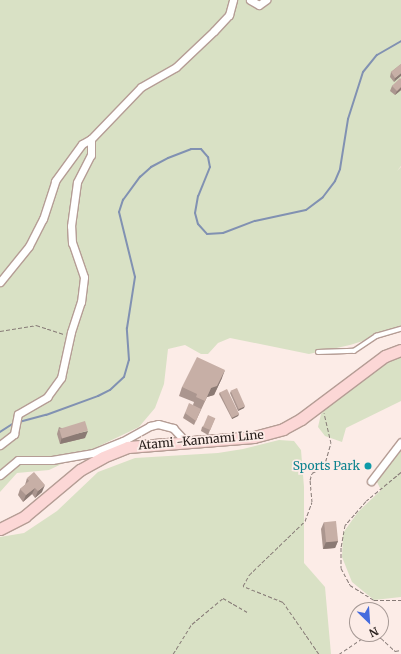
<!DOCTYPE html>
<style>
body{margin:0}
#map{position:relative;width:401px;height:654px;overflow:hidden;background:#fcece7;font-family:Merriweather,serif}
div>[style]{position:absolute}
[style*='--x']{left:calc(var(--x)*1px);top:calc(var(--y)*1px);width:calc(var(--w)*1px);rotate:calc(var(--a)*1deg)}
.green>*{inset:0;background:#d9e1c5}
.stream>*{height:2px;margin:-1px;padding:0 1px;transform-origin:1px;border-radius:1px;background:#8191b2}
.path>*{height:1px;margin-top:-0.5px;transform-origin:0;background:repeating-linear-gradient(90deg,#877b77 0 4px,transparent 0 6px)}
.roads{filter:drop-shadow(1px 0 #b59d95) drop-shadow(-1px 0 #b59d95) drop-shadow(0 1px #b59d95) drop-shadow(0 -1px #b59d95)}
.service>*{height:3.5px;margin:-1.75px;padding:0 1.75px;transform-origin:1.75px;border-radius:1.75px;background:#fff}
.minor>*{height:7px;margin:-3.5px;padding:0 3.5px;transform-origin:3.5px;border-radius:3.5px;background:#fff}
.primary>*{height:11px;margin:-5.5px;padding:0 5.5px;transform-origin:5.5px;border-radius:5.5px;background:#fcd7d6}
.wall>*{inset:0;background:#ab968f}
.shaded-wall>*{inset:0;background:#8b7a74}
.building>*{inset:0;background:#c7afa6;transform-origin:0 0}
.dots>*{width:11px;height:11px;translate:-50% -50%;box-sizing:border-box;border:2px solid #fcece7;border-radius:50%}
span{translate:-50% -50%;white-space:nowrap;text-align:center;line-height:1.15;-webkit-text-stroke:3.5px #fcece7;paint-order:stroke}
.street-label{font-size:12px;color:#251c19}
.culture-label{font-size:12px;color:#0d838f}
.right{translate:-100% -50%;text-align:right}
.north{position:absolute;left:349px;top:602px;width:40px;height:40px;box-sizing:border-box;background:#fcece7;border:1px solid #a69995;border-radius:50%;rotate:155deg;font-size:11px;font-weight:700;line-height:16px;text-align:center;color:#251c19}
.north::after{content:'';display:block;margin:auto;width:14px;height:18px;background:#466cde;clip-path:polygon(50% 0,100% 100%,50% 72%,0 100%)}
</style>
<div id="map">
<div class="green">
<div style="clip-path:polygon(0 0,401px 0,401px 166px,397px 171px,401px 167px,401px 329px,350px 345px,309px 354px,230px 338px,218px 343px,208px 354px,201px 354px,185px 345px,168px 349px,164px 384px,155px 408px,139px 427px,49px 470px,17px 473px,0 492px)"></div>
<div style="clip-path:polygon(401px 355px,401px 401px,346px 428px,342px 442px,325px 436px,318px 427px,321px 414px,337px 397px,392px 357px)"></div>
<div style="clip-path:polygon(279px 440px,294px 441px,301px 450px,304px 487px,304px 563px,325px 587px,331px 654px,0 654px,0 537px,24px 533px,57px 511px,98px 472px,135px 458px,218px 453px,243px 449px)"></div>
<div style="clip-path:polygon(401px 449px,401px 597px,374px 600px,352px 582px,342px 557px,343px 533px,358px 512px,381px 490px,375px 478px)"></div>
</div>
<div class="stream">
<div style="--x:19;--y:422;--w:28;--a:-15"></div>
<div style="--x:46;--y:415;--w:55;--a:-20.1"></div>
<div style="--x:98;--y:396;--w:13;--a:-27"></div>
<div style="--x:110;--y:390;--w:19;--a:-43"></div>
<div style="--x:124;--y:377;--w:18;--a:-74"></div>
<div style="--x:129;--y:360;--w:32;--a:-94"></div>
<div style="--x:127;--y:328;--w:52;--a:-81.1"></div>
<div style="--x:135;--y:277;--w:67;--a:-103.8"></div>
<div style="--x:119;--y:212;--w:13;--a:-72"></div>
<div style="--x:123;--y:200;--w:29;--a:-54"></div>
<div style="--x:140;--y:177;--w:15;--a:-42"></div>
<div style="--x:151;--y:167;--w:19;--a:-28"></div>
<div style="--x:168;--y:158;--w:25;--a:-21"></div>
<div style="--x:191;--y:149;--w:10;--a:0"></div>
<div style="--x:201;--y:149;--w:11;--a:49"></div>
<div style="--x:208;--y:157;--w:10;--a:79"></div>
<div style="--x:210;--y:167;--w:31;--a:112"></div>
<div style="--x:198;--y:196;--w:17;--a:100"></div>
<div style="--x:195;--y:213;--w:11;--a:75"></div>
<div style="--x:198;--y:224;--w:13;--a:48"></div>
<div style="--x:207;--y:234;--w:16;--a:-4"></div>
<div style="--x:223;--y:233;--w:34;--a:-21"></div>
<div style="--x:255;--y:221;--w:52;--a:-12.2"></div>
<div style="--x:306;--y:210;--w:21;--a:-37"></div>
<div style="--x:323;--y:197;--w:20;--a:-53"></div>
<div style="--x:335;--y:181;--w:13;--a:-67"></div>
<div style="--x:340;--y:169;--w:51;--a:-80.9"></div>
<div style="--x:348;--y:119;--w:49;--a:-72.3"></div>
<div style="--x:363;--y:72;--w:22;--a:-51"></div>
<div style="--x:377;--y:55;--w:28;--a:-30"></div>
<div style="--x:0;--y:432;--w:17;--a:-33"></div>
</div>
<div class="path">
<div style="--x:0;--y:331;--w:36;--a:-9"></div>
<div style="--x:36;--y:325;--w:29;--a:18"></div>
<div style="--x:401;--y:472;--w:45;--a:140.4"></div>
<div style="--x:366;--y:501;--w:32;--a:131"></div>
<div style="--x:345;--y:525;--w:22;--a:100"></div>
<div style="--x:341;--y:547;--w:21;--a:90"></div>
<div style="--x:341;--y:568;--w:19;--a:62"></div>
<div style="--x:350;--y:585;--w:28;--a:32"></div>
<div style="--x:374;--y:600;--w:27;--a:0"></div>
<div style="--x:173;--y:654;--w:36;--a:-58"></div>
<div style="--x:192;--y:624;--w:40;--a:-40"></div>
<div style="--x:223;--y:598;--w:28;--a:30"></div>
<div style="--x:319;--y:654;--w:63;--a:-124.7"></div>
<div style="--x:283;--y:602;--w:43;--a:-158.2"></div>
<div style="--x:243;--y:586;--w:13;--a:-61"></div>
<div style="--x:249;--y:575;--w:78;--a:-44"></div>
<div style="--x:305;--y:521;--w:20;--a:-70"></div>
<div style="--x:312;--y:502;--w:22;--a:-95"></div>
<div style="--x:310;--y:480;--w:7;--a:-74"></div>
<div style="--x:312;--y:473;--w:13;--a:-27"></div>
<div style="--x:324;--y:467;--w:25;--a:-74"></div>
<div style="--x:331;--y:443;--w:31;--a:-103"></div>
<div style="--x:339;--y:654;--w:32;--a:-34"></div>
<div style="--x:366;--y:636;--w:15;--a:8"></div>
<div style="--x:381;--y:638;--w:19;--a:43"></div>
<div style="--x:395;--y:651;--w:6;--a:-9"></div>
</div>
<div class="roads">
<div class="service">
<div style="--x:318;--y:352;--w:36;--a:-2"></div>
<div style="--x:354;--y:351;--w:27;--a:-34"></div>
<div style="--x:376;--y:336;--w:26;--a:-16"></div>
</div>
<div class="minor">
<div style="--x:250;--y:0;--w:10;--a:29"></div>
<div style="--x:259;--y:5;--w:9;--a:-36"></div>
<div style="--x:0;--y:282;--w:46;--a:-51.1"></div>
<div style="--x:29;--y:246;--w:30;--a:-63"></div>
<div style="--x:43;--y:219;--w:40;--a:-72"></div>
<div style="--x:55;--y:181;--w:46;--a:-53.9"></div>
<div style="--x:82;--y:144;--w:10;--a:-29"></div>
<div style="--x:91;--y:139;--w:72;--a:-46.1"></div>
<div style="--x:141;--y:87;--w:40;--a:-29.7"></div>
<div style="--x:176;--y:67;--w:52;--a:-43.5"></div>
<div style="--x:214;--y:31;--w:22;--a:-47"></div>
<div style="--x:229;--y:15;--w:16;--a:-75"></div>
<div style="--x:0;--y:445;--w:18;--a:-38"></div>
<div style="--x:14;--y:434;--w:20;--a:-79"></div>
<div style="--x:18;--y:414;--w:34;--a:-30"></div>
<div style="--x:47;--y:397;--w:24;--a:-54"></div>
<div style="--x:61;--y:378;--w:47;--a:-77.7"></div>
<div style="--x:71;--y:332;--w:32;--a:-72"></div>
<div style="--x:81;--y:302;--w:25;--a:-83"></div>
<div style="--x:84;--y:277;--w:36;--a:-109"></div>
<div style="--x:72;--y:243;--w:17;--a:-93"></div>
<div style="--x:71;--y:226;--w:44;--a:-82.2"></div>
<div style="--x:77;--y:182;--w:30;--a:-63"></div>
<div style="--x:91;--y:155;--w:16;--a:-90"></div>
<div style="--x:0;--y:475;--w:23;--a:-40"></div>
<div style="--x:18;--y:460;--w:34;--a:0"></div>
<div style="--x:52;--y:460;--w:42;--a:-9.7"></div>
<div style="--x:93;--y:453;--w:32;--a:-22"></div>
<div style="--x:123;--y:441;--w:31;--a:-29"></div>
<div style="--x:150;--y:426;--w:8;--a:-14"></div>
<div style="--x:158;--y:424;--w:16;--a:15"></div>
<div style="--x:173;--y:428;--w:19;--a:47"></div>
<div style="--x:371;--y:481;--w:49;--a:-52.4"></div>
</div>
<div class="primary">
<div style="--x:0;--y:529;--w:28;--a:-27"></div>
<div style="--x:25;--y:516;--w:72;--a:-39.9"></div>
<div style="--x:80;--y:470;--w:26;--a:-29"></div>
<div style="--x:103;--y:457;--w:27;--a:-22"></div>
<div style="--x:128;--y:447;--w:126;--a:-4.5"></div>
<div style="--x:254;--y:437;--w:30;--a:-15"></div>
<div style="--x:283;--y:429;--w:21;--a:-29"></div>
<div style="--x:301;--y:419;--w:105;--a:-36.9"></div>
<div style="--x:385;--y:356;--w:17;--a:-21"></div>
</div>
</div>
<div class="wall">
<div style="clip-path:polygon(401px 64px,394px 82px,390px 77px,391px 72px)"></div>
<div style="clip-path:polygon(401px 79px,401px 90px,395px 95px,390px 91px,392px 86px)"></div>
<div style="clip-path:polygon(222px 378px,214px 395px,207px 397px,194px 425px,183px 418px,185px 413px,193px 405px,194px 402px,179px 396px,182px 387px)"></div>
<div style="clip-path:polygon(231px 391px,244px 408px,238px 411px,230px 393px)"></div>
<div style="clip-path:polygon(220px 392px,239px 414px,238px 416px,232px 419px,219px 394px)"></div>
<div style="clip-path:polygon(215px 418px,208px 435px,201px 431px,202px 427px)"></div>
<div style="clip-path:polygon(59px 427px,85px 438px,60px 444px,57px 434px)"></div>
<div style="clip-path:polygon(27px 478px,42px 492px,35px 498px,32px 494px,23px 502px,18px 495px,20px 489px,25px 485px)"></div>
<div style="clip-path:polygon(324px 522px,338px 541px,335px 548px,323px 549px,321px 529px)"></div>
</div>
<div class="shaded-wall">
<div style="clip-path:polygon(401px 73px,401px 76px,394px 82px,395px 78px)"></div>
<div style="clip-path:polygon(401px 87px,401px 90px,395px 95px,397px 91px)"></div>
<div style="clip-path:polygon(225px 370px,222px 378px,214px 395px,207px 397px,201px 410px,211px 388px)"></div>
<div style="clip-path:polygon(245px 406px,244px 408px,238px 411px,239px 409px)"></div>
<div style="clip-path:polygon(239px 414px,238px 416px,232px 419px,232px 417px)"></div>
<div style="clip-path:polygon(88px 431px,85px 438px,60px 444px,62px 437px)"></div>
<div style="clip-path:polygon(45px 485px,42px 492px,35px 498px,38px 491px)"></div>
<div style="clip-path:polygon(35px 488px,32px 494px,23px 502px,26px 495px)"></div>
<div style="clip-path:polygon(338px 541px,335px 548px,323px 549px,326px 542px)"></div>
</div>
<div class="building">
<div style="clip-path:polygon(401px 64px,401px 73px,395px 78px,391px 72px)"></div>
<div style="clip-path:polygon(400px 78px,401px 79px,401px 87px,397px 91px,392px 86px)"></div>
<div style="clip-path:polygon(197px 357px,225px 370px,217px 386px,211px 388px,205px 401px,196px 397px,197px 394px,182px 387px)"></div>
<div style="left:237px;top:388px;width:20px;height:7px;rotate:66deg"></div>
<div style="left:227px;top:389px;width:28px;height:8px;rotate:64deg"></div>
<div style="clip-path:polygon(189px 403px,201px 409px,196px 421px,185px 413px)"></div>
<div style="left:208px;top:415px;width:8px;height:13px;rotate:23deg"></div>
<div style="left:85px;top:421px;width:10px;height:27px;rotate:73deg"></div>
<div style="clip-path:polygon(34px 472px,45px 485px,38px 491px,35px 488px,26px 495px,20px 489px,29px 481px,27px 478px)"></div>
<div style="left:336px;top:521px;width:20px;height:12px;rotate:84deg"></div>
</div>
<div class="dots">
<div style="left:368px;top:466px;background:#0f9aa8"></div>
</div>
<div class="street-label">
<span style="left:201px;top:440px;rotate:-5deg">Atami -Kannami Line</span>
</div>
<div class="culture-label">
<span class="right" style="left:360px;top:466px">Sports Park</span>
</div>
<div class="north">N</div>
</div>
